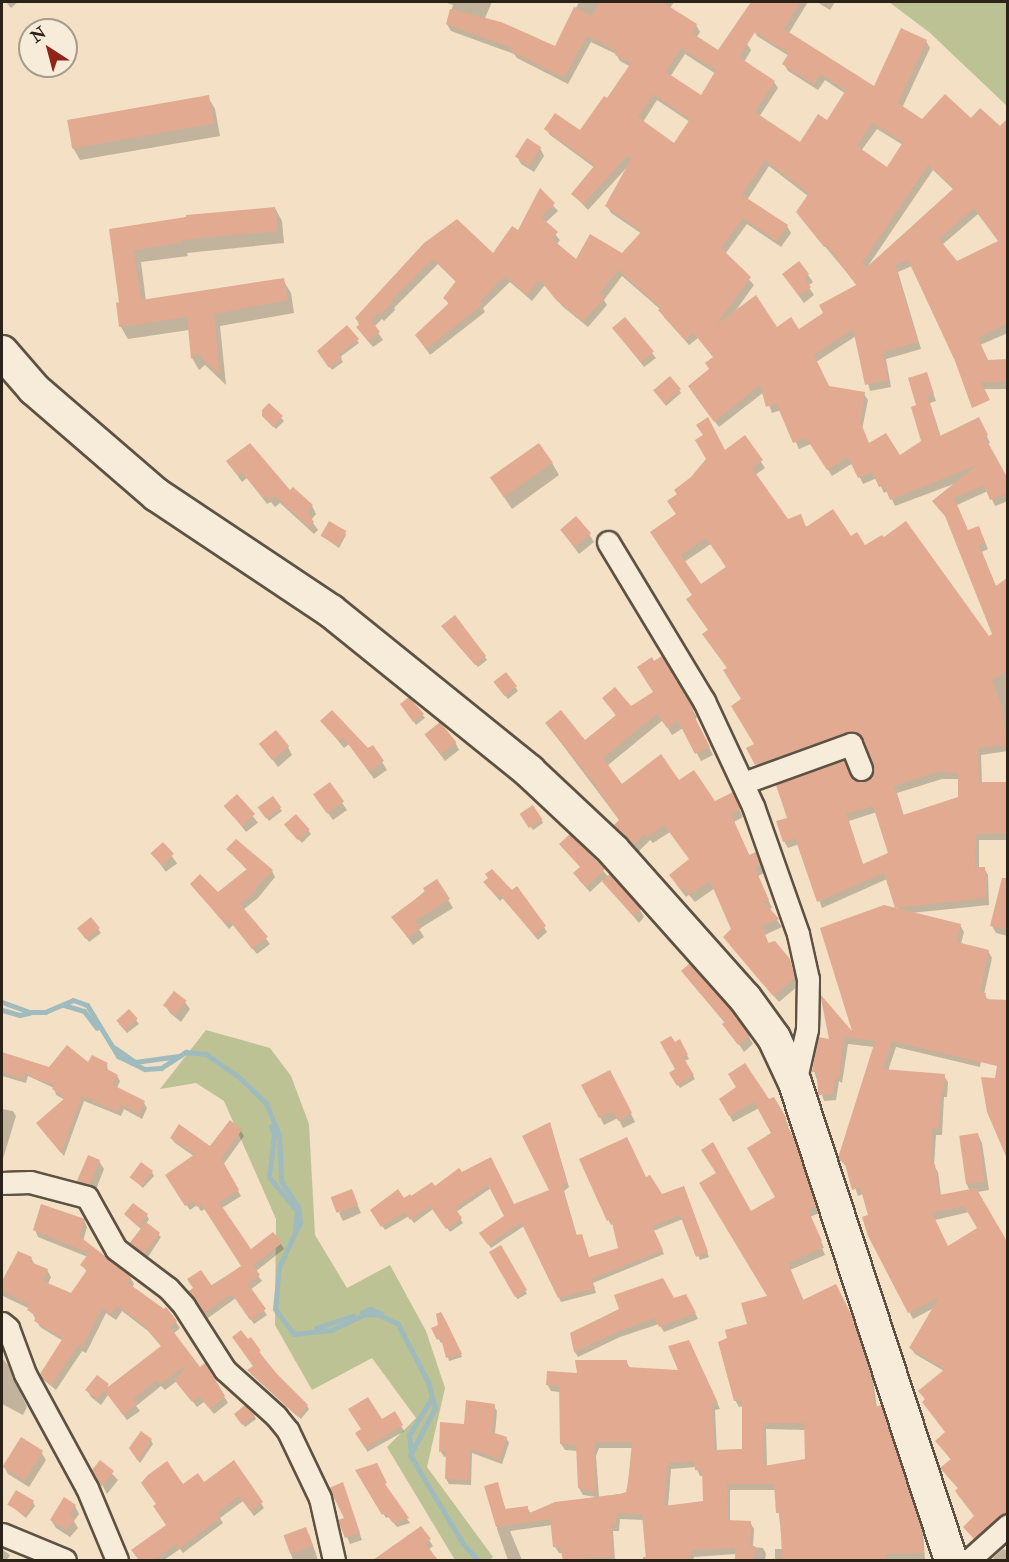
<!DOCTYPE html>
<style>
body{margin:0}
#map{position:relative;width:1009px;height:1562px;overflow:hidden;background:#f3e0c5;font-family:"IM FELL Double Pica",serif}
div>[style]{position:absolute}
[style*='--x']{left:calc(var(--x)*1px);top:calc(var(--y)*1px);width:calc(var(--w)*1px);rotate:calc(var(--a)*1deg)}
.green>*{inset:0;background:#bcc294}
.shadow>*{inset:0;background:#0003;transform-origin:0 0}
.stream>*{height:5px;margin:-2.5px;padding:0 2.5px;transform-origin:2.5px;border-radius:2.5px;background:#a0bbbe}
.building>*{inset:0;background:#e2ab91;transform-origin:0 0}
.roads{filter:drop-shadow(2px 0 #5d5243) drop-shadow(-2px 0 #5d5243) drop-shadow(0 2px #5d5243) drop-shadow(0 -2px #5d5243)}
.street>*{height:21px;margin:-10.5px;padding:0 10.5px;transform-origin:10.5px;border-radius:10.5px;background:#f7ebd9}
.secondary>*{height:32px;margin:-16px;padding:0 16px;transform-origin:16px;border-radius:16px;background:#f7ebd9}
span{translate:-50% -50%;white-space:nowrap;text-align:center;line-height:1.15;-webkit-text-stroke:5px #f7ebd9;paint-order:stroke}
.frame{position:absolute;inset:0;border:3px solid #2b2318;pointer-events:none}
.north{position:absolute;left:18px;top:18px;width:60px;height:60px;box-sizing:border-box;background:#f7ebd9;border:2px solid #a59b8c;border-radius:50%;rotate:324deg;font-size:16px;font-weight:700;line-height:24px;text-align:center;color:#2b2318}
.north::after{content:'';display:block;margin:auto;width:21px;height:27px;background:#8f2418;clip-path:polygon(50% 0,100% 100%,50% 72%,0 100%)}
</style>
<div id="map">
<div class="green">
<div style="clip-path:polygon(889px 2px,1007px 2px,1007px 106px,929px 32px)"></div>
<div style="clip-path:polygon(206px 1030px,270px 1048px,291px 1076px,309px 1124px,315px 1235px,347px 1288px,390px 1265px,426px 1331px,445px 1388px,427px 1467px,493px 1557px,490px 1560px,455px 1560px,387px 1447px,416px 1418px,372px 1358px,312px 1390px,275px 1325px,276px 1219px,224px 1101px,196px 1083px,160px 1089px)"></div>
</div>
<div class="shadow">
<div style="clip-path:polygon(6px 2px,18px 2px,11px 8px)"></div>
<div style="clip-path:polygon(evenodd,444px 2px,492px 2px,485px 18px,556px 48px,579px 2px,674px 2px,670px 8px,696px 25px,700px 32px,696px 38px,719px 52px,747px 44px,751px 50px,744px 62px,774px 82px,778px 88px,759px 117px,800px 144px,828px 122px,846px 94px,825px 80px,818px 90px,788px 71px,784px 64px,789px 56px,757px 36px,753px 29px,771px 2px,808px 2px,789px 33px,875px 89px,926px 41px,930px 48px,902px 108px,922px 121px,971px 120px,1008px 130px,1008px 333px,980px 345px,977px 361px,1008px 361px,1008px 389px,985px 389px,973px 397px,912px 266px,898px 272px,921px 349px,886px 359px,891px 387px,870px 391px,856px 336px,816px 362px,828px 388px,864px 394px,868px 400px,862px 430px,869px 445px,899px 457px,923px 442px,918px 406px,926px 374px,936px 401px,930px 403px,941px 437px,982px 425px,990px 443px,987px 444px,1008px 484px,1008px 501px,995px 506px,988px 491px,957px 505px,968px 532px,982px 535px,988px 549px,982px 552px,996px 587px,1008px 584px,1008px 751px,981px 755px,982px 783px,1008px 784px,1008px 840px,979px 840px,979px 868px,984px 868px,988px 875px,989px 905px,911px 913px,960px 925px,964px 932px,961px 944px,988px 951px,992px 958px,984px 994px,989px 1001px,980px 1067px,896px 1047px,888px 1071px,944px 1076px,948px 1082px,947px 1097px,944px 1097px,942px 1135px,936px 1135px,934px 1166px,938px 1172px,941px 1196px,970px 1191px,967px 1185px,960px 1138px,978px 1135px,982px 1143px,989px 1190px,977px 1192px,1008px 1246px,1008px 1519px,978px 1544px,965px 1527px,975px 1517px,959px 1489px,946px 1475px,951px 1460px,937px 1442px,946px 1433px,920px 1391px,944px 1371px,915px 1354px,911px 1348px,934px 1308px,913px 1319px,869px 1236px,870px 1216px,863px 1194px,858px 1196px,848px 1168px,841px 1161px,875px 1047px,848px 1044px,842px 1083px,839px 1081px,836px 1100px,824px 1101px,814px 1071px,831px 1041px,823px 999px,856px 1038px,898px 910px,887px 879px,822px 908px,799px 844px,788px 848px,784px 841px,788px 818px,852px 780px,867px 782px,875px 770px,864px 740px,852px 738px,761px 771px,748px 749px,756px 744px,743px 700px,693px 596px,656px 539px,725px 452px,745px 438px,765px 468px,755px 475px,787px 521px,850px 538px,989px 638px,994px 635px,949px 520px,938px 508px,959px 482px,895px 506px,888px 491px,884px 493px,877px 478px,863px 484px,853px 463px,832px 476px,811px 444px,799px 449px,781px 410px,772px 413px,764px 392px,719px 427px,693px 393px,710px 370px,714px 358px,698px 338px,689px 345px,664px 317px,661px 310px,622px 276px,604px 300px,607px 305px,588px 327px,562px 306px,545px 285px,532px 301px,510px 282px,483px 308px,485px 312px,430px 355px,416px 335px,449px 305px,445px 298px,457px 283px,438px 264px,394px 308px,395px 310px,384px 321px,382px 319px,374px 327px,383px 340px,373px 347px,362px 334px,357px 319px,425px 244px,493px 255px,518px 232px,540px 191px,558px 211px,545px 223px,560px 240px,556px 245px,576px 261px,622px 255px,642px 234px,611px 213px,607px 206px,629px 165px,588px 210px,573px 194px,595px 168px,550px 135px,546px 129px,580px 132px,607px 100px,631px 67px,620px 61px,616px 54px,591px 42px,568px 84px,517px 58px,514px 54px,451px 31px,447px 24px,453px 5px,444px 2px,685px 54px,716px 74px,701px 97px,670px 77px,685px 54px,444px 2px,657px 100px,690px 122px,675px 145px,643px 122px,657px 100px,444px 2px,877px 129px,903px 145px,887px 169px,861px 151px,877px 129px,444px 2px,769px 166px,808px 196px,802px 219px,858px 286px,825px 314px,799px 331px,777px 329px,734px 313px,754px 285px,725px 254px,747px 224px,781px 247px,791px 233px,787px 226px,747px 200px,769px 166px,444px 2px,933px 170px,954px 190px,868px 266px,933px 170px,444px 2px,978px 214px,999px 242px,956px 263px,942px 245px,978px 214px,444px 2px,711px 544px,727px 568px,701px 586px,684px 562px,711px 544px,444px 2px,942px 779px,959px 779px,960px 798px,904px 816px,897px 793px,942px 779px,444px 2px,877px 812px,890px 854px,863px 865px,849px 821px,877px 812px,444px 2px,969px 1212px,979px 1228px,948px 1248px,935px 1220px,969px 1212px)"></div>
<div style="clip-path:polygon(817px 2px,835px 2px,830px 10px)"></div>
<div style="clip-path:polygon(208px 97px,215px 109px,220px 136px,80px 160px,73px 148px)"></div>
<div style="clip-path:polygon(540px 148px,544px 156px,534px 172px,521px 164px,517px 156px)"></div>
<div style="clip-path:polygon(275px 208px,282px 221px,284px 243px,187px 253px,188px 256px,141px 262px,146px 301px,283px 280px,291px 293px,294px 313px,220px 326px,226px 385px,205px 365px,199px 370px,192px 358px,189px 330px,128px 339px,121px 327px,121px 303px,111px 230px)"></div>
<div style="clip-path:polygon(784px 275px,808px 275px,813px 282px,808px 286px,814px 295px,804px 303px)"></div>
<div style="clip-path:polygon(625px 319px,656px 358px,644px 367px,619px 335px)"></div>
<div style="clip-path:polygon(347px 327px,359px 343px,340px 357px,343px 362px,332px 370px,321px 354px)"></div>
<div style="clip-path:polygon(679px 390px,681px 393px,666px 406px,657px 394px)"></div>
<div style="clip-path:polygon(269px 405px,284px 421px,276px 429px,266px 419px)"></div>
<div style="clip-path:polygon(228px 462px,312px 506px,316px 514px,311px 520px,318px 530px,314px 534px,280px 503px,275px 507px,271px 502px,267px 504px,247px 478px,242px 482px)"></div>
<div style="clip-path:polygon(552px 463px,559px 475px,512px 509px,499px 490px)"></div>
<div style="clip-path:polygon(561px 530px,589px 534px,594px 542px,579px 554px)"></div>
<div style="clip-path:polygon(345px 532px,346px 535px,339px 548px,322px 536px)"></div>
<div style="clip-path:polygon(445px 630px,485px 657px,487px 660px,478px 667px)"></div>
<div style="clip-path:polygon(661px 658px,697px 717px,695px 720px,713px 755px,701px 761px,683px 728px,672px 735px,663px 720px,607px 766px,622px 786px,678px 783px,715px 803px,736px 802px,743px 817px,734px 822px,750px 857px,755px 854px,760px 862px,764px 873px,758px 876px,772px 908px,769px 909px,782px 927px,765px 935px,769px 944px,789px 960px,798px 986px,779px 1002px,730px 945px,733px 930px,715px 888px,695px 902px,689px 895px,686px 897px,676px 884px,691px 860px,670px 832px,653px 843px,650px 840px,638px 852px,620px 833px,616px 825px,620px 821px,552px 731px,585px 742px,617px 717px,604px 698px,630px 708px,654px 693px,654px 663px)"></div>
<div style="clip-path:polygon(506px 674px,518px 691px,508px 699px,497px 686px)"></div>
<div style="clip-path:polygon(409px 699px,425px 718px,416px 725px,404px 707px)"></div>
<div style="clip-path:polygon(322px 721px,368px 750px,373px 747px,387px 770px,374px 779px,349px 744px,344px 748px)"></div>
<div style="clip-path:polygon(431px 742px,455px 742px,459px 750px,445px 761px)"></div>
<div style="clip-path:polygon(261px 744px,288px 747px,292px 755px,278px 767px)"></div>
<div style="clip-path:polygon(329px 784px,347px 810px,333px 820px,320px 802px)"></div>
<div style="left:237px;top:796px;width:34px;height:15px;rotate:52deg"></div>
<div style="clip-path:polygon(272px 798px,282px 811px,269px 821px,262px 811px)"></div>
<div style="clip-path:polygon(522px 814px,541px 819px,543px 823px,533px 830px)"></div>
<div style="clip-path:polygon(289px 829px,309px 831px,311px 834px,302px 843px)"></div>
<div style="clip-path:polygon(570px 836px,640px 910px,644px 917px,639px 923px,603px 880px,590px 892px,579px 880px,575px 873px,581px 868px,561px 844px)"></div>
<div style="left:163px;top:844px;width:24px;height:14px;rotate:54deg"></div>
<div style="clip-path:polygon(228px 849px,272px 871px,275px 877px,258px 898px,243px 910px,270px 944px,257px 954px,233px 925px,229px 929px,192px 884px,218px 894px,247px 870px)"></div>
<div style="clip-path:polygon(437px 881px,453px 908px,419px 929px,424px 937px,413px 945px,393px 918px)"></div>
<div style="clip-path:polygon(485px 883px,544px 927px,547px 932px,538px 940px,503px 898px,500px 901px)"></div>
<div style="clip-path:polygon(1008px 907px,1008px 936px,996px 933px,992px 926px)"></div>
<div style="clip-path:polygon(91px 919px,101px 933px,89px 942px,81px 932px)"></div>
<div style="clip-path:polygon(688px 979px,749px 1037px,753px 1044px,744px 1052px,725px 1023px)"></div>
<div style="clip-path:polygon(185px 1002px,190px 1009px,181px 1022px,170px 1013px,165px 1005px)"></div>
<div style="clip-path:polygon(129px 1011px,139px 1024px,127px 1033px,119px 1024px)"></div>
<div style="clip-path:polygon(679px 1041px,689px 1059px,684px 1061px,695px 1079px,680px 1088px,671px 1073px,677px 1070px,674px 1044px)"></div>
<div style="clip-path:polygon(2px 1050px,3px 1053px,50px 1068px,107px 1064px,108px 1071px,117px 1076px,120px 1081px,117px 1088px,144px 1103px,147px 1108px,142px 1119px,124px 1109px,121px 1116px,84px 1101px,64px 1156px,41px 1128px,65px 1100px,56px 1095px,54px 1088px,28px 1076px,26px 1083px,2px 1076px)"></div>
<div style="clip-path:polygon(614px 1080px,635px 1122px,623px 1128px,618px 1118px,604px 1125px,600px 1117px)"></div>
<div style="clip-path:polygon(evenodd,721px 1099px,769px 1101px,774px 1099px,789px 1126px,787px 1127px,797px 1146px,819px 1213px,810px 1217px,824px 1248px,822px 1248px,825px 1255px,790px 1270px,804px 1301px,839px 1292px,855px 1324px,873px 1380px,877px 1408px,881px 1407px,885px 1414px,923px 1531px,925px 1560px,775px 1560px,775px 1549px,783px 1549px,776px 1490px,730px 1490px,730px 1522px,750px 1522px,754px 1529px,753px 1547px,763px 1548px,766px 1554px,765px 1560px,736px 1560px,736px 1554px,694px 1557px,693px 1560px,643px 1560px,643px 1557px,647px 1557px,644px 1520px,620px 1519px,619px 1531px,613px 1531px,615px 1560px,564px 1560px,563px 1553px,559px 1553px,555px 1547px,552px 1525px,510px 1531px,522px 1560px,508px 1560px,497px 1529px,497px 1484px,506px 1510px,527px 1507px,531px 1514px,596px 1497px,583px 1495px,579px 1488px,578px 1451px,565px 1450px,561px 1444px,560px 1392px,551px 1391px,547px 1384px,626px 1361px,630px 1368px,680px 1372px,692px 1348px,720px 1409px,715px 1410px,717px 1451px,744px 1450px,744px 1406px,739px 1407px,735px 1400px,748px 1325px,769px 1297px,751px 1213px,777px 1198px,773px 1134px,759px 1108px,733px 1122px,721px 1099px,766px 1429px,805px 1430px,807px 1460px,767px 1468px,766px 1429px,721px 1099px,599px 1448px,633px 1448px,627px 1493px,599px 1497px,596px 1456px,599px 1448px,721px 1099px,696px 1467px,700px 1476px,703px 1476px,705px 1503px,668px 1507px,671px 1469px,696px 1467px)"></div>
<div style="clip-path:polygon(2px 1109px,13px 1111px,16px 1116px,2px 1162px)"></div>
<div style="clip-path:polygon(550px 1124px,569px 1187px,564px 1191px,577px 1236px,589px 1258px,620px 1249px,614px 1223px,611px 1225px,609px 1221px,581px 1160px,646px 1179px,662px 1196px,686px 1192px,709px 1257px,700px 1260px,683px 1219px,653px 1231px,664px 1254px,593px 1283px,596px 1293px,561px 1302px,524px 1226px,491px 1248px,481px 1234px,506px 1217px,491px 1188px,456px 1212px,463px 1223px,450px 1232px,433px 1209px,414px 1223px,409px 1216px,385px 1230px,372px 1210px,434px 1188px,491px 1159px,514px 1205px,551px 1191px)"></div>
<div style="clip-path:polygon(241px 1131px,244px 1136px,223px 1165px,241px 1196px,222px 1208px,250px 1251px,281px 1244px,284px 1249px,255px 1272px,262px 1281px,250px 1290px,267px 1315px,254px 1324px,236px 1298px,208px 1318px,193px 1297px,242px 1266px,205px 1209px,201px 1211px,197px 1205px,190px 1210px,170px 1181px,195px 1157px,175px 1143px,171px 1138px,210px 1148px)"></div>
<div style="clip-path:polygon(99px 1161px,104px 1169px,95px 1192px,83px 1189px,79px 1181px)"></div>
<div style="clip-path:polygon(152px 1172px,154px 1176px,143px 1188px,131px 1177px)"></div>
<div style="clip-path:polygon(355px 1199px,361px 1213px,343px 1221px,339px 1213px)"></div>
<div style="clip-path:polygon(133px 1205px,147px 1216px,149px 1219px,146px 1224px,161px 1237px,148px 1257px,132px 1244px,142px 1230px,125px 1215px)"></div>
<div style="clip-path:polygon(84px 1220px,87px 1227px,83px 1241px,130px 1277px,134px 1284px,132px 1288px,176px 1322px,180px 1328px,173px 1334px,200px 1369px,205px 1365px,228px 1403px,214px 1414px,204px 1402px,197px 1407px,177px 1381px,165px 1390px,161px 1386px,136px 1406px,140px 1411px,127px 1420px,108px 1395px,101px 1405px,91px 1397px,87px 1390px,107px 1385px,109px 1388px,162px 1347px,148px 1331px,122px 1311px,116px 1320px,106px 1313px,86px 1353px,82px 1351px,56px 1390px,45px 1381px,41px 1374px,63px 1341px,40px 1327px,30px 1309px,3px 1296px,2px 1285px,19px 1253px,31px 1258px,35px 1265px,47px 1270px,51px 1277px,48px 1284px,71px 1295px,87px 1272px,82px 1265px,88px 1257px,38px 1237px,35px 1230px)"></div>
<div style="left:500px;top:1247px;width:54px;height:11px;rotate:60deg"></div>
<div style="clip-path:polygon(686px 1295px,698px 1319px,664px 1332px,659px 1324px,620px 1337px,578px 1357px,575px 1352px,572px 1334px)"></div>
<div style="clip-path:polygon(441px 1313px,462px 1357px,449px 1361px,444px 1341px,441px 1343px,433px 1329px,440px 1325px)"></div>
<div style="clip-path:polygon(250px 1339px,276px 1375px,307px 1406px,309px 1409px,301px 1419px,251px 1374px,254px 1366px,248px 1341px)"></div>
<div style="clip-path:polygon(2px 1358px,8px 1365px,27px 1407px,23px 1415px,2px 1404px)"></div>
<div style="clip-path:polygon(494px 1406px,497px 1411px,495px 1434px,506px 1438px,509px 1443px,502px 1464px,472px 1453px,471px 1485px,449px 1484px,446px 1479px,447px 1456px,444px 1457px,441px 1452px,442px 1424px,466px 1425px)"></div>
<div style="left:394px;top:1413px;width:21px;height:42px;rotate:61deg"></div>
<div style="clip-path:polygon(254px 1415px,256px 1419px,245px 1427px,238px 1418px)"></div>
<div style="clip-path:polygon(151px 1440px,153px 1444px,140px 1463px,132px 1452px)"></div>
<div style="clip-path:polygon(41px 1452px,46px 1460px,29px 1487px,8px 1474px,4px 1466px)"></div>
<div style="clip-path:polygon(101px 1462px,118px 1480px,107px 1494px,94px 1470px)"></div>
<div style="clip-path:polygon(379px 1469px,386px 1489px,410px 1523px,397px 1527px,389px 1517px,386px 1518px,357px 1471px)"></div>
<div style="clip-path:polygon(203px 1484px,261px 1503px,264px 1508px,254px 1516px,243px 1501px,220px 1518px,223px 1523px,183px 1553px,180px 1549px,164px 1560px,142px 1560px,138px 1555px,168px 1526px)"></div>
<div style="clip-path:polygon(342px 1484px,362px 1540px,350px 1544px,340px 1521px,346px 1519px)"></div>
<div style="clip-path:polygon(33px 1502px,35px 1506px,26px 1518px,9px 1504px)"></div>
<div style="clip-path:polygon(75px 1506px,79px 1514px,74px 1521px,78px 1528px,70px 1537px,56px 1528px,51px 1520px)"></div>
<div style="clip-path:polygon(309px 1534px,318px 1560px,293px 1560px,285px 1536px)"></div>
<div style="clip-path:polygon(429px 1540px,433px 1546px,428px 1550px,436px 1560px,388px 1560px,384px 1554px)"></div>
<div style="clip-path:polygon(1003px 1549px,1008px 1551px,1008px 1560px,995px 1560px,993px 1558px)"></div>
<div style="clip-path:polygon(3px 1550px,10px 1555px,7px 1560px,2px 1560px)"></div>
</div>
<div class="stream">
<div style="--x:2;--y:1002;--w:30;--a:20"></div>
<div style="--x:30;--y:1012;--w:15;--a:0"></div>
<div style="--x:45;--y:1012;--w:30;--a:-23"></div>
<div style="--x:73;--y:1000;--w:15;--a:20"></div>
<div style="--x:87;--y:1005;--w:60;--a:58.7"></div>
<div style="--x:118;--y:1056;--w:30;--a:26"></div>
<div style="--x:145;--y:1069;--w:16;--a:-4"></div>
<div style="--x:161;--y:1068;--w:30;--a:-33"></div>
<div style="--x:186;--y:1052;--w:20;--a:6"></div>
<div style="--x:206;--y:1054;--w:42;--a:35.2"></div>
<div style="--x:240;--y:1078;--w:36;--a:44"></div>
<div style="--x:266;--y:1103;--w:35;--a:68"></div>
<div style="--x:279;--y:1135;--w:46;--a:87.5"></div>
<div style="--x:281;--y:1181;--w:30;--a:56"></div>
<div style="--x:298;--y:1206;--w:16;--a:83"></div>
<div style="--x:300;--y:1222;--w:50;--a:115"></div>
<div style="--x:279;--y:1267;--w:42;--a:95.4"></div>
<div style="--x:275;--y:1309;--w:31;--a:53"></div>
<div style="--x:294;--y:1334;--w:37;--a:-6"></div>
<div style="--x:331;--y:1330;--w:38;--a:-25"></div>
<div style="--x:365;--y:1314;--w:14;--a:4"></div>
<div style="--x:379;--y:1315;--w:21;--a:25"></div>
<div style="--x:398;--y:1324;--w:65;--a:62.7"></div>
<div style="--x:428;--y:1382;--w:27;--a:75"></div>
<div style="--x:435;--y:1408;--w:53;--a:118"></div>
<div style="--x:410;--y:1455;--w:104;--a:59.2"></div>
<div style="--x:463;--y:1544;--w:22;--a:47"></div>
<div style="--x:64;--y:1005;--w:21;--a:17"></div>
<div style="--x:84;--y:1011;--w:21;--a:53"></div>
<div style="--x:2;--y:1010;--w:18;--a:16"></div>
<div style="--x:19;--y:1015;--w:10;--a:-11"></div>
<div style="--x:115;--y:1048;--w:24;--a:35"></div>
<div style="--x:135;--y:1062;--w:44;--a:-7.8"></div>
<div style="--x:271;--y:1126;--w:9;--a:72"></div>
<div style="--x:274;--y:1135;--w:42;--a:96.8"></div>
<div style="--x:269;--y:1177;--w:44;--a:50.5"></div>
<div style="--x:297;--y:1211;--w:18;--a:96"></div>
<div style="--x:362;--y:1312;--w:9;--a:-21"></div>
<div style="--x:370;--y:1309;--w:12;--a:20"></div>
<div style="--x:316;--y:1328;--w:39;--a:-18"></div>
<div style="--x:411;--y:1453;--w:18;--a:-96"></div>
<div style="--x:409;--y:1435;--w:44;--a:-58.8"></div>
</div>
<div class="building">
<div style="clip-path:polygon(evenodd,599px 2px,662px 2px,697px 24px,692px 33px,718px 50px,751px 2px,800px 2px,784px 29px,874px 86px,901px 28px,927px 40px,898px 103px,922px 119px,945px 94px,971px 118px,980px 108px,1000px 126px,1008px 118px,1008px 323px,978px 338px,988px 360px,1008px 359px,1008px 382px,981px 382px,990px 400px,972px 408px,955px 361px,908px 260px,895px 265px,918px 342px,883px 352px,888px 380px,865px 385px,853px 329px,814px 355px,829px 386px,865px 392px,860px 421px,869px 443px,886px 433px,900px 455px,921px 441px,911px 407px,916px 405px,908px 378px,927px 372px,934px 394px,927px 396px,940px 436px,979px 417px,988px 435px,985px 437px,1008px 479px,1008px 493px,990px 500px,984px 485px,954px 498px,968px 530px,979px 526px,985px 542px,979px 545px,996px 586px,1008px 577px,1008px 670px,992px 680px,1002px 706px,1006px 745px,978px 748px,979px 782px,1008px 782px,1008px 833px,976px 834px,975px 867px,985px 867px,986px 898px,895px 908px,884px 873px,817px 902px,795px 838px,783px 842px,776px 821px,787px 818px,776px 785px,844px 760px,853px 779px,866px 781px,874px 770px,863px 739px,859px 734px,847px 732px,755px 765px,746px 748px,754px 744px,731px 706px,741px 699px,723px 670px,727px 668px,702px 634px,708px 630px,686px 599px,692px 595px,650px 532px,676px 514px,667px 501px,677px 494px,674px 490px,691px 477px,706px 459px,695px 440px,703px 435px,696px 425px,708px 417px,725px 450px,745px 435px,763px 460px,752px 468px,788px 519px,801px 514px,806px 527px,833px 509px,851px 536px,857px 532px,865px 545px,882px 535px,884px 537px,906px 521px,989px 636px,992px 634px,945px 516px,932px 501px,977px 465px,890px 500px,884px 485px,879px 487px,872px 472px,858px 478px,848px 457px,827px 470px,806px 438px,793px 443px,776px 403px,766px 407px,760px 385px,714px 422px,688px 386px,709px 369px,705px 363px,713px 357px,693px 332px,685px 340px,658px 310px,661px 308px,618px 270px,600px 293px,605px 297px,583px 321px,556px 300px,540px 280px,527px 295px,505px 276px,480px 301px,483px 304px,426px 349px,415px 335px,449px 303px,443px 298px,456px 281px,433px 259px,391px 300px,393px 302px,380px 315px,378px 313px,371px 320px,380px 332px,368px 341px,356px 327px,360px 324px,355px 318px,424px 243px,457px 219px,493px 253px,512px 226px,518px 230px,540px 188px,555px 203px,541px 217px,558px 232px,552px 239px,576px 259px,590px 234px,622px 253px,642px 231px,605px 206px,631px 159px,627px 156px,583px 204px,571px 194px,595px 165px,544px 129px,555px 113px,580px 130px,604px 96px,607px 98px,631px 63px,615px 55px,617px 51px,587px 36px,564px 78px,511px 51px,513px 48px,446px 24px,450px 9px,501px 22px,555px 46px,574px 7px,592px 16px,599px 2px,755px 32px,789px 53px,782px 64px,814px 84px,821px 74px,846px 90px,827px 120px,818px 114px,800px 142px,755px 112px,775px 81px,739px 57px,755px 32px,599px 2px,681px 48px,716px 70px,701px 95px,666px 72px,681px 48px,599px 2px,653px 94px,690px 119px,674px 143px,638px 117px,653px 94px,599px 2px,872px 123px,903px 142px,887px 167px,857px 146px,872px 123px,599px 2px,765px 160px,809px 193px,796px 212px,824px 247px,827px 245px,856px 285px,819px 305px,823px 313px,799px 329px,791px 317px,777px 327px,756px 295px,716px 325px,751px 277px,721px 248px,743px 218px,777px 241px,788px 225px,742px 195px,765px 160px,599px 2px,928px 165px,954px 188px,867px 267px,862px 263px,928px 165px,599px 2px,974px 208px,998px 241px,957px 261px,939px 239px,974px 208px,599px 2px,706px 538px,726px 567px,701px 584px,681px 555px,706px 538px,599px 2px,937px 772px,958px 773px,958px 797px,903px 815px,894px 786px,937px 772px,599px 2px,873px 806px,888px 853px,863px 864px,846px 814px,873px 806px)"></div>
<div style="left:209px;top:95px;width:29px;height:144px;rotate:80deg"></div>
<div style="left:527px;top:138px;width:17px;height:22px;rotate:33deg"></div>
<div style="clip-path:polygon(275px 207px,278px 231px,181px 240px,182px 243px,134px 250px,141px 300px,284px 278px,288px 300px,214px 314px,220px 375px,197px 353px,191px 359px,187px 317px,119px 327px,116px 303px,119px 302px,109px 229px,186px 217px,186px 215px)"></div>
<div style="clip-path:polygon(799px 261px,809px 274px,804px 278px,811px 287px,799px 296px,782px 274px)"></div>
<div style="left:625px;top:317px;width:45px;height:17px;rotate:50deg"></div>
<div style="clip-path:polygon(347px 325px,359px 339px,339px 354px,342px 358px,329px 368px,317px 351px)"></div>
<div style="left:670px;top:376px;width:17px;height:22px;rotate:50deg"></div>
<div style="clip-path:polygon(269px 403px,283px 416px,273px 427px,262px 416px,262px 410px)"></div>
<div style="clip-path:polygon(250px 443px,290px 490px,293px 487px,313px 505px,307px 512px,314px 522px,309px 527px,275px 496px,270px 500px,265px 495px,262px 497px,241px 471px,237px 475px,226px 461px)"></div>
<div style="left:539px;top:443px;width:24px;height:60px;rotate:55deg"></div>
<div style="left:576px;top:516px;width:23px;height:21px;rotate:49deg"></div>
<div style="left:329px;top:521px;width:20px;height:17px;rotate:30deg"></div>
<div style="clip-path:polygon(455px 615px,486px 656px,475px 665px,441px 626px)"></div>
<div style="clip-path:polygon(662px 656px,693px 707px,694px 710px,692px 712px,710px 747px,695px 754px,678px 721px,667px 728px,657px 714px,603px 758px,622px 784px,661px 754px,679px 780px,694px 770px,715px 801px,733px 792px,740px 809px,731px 814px,749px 855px,756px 852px,760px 865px,755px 868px,769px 900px,764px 902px,779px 919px,762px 926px,768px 943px,775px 941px,790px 959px,795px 978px,773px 996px,723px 937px,731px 929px,710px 881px,689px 895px,684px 888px,681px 890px,669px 875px,689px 859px,664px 825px,647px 837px,645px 834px,633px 845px,614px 825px,619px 820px,591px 779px,545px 723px,561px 710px,585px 740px,616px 715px,602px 698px,615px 687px,631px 706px,653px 692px,637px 667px,652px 657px,654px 661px)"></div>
<div style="left:506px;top:672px;width:18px;height:16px;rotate:52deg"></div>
<div style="clip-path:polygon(409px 697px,424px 714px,413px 722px,400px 704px)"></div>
<div style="clip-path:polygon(332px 710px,368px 748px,373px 745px,384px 761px,369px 772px,343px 737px,339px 741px,320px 721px)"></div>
<div style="left:440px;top:722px;width:26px;height:20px;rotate:51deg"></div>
<div style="left:276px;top:730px;width:21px;height:22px;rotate:51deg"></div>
<div style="left:330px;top:782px;width:24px;height:21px;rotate:54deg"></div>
<div style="left:237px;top:794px;width:27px;height:18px;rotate:48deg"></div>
<div style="left:273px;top:796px;width:14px;height:19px;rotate:54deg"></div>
<div style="left:533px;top:805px;width:17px;height:16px;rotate:57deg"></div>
<div style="left:296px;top:814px;width:21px;height:16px;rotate:49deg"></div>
<div style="clip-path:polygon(570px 834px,605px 869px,586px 887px,573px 873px,580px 867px,559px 844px)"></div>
<div style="clip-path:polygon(236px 839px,273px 870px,255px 889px,256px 891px,240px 904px,268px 937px,252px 949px,229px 920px,225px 924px,190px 884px,200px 874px,218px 892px,247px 869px,226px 849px)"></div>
<div style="left:163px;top:842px;width:16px;height:17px;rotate:47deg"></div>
<div style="clip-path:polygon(492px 869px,512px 890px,517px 886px,546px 926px,534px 935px,499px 894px,496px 896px,483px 882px,488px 878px,485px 874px)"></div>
<div style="left:610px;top:874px;width:47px;height:11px;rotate:48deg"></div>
<div style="clip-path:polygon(1002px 878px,1008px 878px,1008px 930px,990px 926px)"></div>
<div style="clip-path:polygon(437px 879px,450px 899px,415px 921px,421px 928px,408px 938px,391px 917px,425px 892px,423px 888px)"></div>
<div style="clip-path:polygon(evenodd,884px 905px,961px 924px,957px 942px,989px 950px,980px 992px,986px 993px,985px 999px,1008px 1000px,1008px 1161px,987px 1112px,981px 1077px,995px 1078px,997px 1066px,892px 1041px,883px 1069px,945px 1074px,944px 1091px,941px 1091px,939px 1128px,932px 1128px,931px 1164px,935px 1164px,939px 1195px,976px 1188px,1008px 1243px,1008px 1509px,974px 1539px,963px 1527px,974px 1516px,955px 1491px,958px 1488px,940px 1468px,951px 1459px,935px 1441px,945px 1432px,922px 1402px,925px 1399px,918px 1391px,945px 1369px,909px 1348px,939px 1297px,908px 1313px,868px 1236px,862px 1217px,868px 1215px,860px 1187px,852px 1190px,844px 1161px,840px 1161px,838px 1158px,875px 1041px,844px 1037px,839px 1078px,836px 1076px,833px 1094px,818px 1095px,817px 1072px,812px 1072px,818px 1037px,829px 1039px,820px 994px,852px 1031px,820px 928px,884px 905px,964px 1206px,977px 1228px,948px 1246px,932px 1213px,964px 1206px)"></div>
<div style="left:91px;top:917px;width:14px;height:18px;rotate:51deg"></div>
<div style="clip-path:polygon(690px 963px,731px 1009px,750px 1036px,738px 1045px,722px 1024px,725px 1022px,681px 971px)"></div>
<div style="left:174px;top:991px;width:16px;height:18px;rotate:38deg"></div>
<div style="left:129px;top:1009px;width:13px;height:17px;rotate:48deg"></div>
<div style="clip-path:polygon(671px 1036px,675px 1042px,680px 1039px,688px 1055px,683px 1057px,694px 1075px,677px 1086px,669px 1073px,675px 1069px,660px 1042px)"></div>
<div style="clip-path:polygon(67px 1045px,88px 1062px,92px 1055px,108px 1063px,105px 1068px,118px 1075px,113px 1085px,145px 1101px,139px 1114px,121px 1105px,118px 1112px,82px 1096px,61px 1153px,36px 1123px,65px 1098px,52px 1089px,55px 1085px,36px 1079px,25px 1072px,23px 1079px,2px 1072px,2px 1052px,49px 1067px)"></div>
<div style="clip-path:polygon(evenodd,745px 1063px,769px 1099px,774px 1097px,787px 1119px,784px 1120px,794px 1138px,816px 1206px,808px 1210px,822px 1241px,819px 1242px,822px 1248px,788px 1263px,803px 1300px,836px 1284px,852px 1316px,870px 1372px,875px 1407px,881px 1405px,920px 1523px,923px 1553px,886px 1554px,886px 1559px,785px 1560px,782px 1558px,780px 1513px,776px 1513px,774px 1484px,727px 1484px,728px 1520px,751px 1521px,750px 1546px,755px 1546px,754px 1560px,735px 1560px,735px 1548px,691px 1550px,690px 1560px,646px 1560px,642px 1514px,617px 1513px,616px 1525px,611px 1524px,613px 1556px,563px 1560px,560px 1547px,553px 1547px,550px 1519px,496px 1527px,484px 1486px,498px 1482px,505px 1509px,528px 1506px,527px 1514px,555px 1502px,620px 1494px,626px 1492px,628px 1482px,632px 1442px,596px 1442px,594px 1448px,596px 1492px,578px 1488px,576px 1445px,560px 1444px,559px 1386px,546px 1385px,547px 1371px,577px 1373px,575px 1360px,627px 1360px,627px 1367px,678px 1370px,668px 1346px,689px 1340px,718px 1403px,712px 1403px,714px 1450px,742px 1449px,742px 1400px,734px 1401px,718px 1342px,727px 1338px,725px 1330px,747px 1324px,741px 1303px,767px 1296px,699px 1183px,716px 1173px,701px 1150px,713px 1142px,751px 1211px,775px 1197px,747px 1148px,771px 1133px,754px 1102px,729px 1116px,719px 1099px,736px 1087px,728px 1074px,745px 1063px,763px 1423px,804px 1423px,805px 1459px,764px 1466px,763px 1423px,745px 1063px,694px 1461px,695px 1470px,702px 1470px,703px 1501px,664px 1506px,668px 1463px,694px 1461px)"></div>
<div style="clip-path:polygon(610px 1070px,632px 1113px,618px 1121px,613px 1111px,599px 1118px,581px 1085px)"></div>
<div style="clip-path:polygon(230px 1120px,242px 1130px,221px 1158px,239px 1190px,219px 1202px,251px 1249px,273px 1232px,282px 1243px,253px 1266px,260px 1275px,248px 1284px,266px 1309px,250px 1320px,232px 1294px,204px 1313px,188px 1292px,193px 1288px,187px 1279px,201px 1270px,212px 1286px,241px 1266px,201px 1204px,197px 1207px,193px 1201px,185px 1206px,165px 1175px,195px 1154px,170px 1138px,179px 1124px,210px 1146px)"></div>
<div style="clip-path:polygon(550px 1122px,567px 1182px,562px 1186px,576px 1235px,582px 1234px,589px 1257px,618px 1248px,611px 1219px,607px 1221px,579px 1159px,627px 1137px,646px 1177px,650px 1175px,662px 1194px,684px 1186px,708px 1252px,696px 1257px,680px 1215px,652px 1226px,663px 1250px,591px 1279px,595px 1288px,558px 1298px,521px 1222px,488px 1245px,479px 1233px,504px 1216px,488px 1185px,455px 1208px,462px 1218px,446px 1229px,430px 1206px,410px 1220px,405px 1212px,381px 1227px,370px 1210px,398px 1189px,404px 1198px,410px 1194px,411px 1196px,432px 1182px,435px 1186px,459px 1168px,462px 1172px,491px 1157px,514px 1204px,549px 1190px,522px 1136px)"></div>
<div style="left:978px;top:1133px;width:49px;height:19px;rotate:82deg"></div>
<div style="left:88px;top:1155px;width:13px;height:28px;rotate:23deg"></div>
<div style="left:141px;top:1162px;width:15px;height:19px;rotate:37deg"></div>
<div style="left:352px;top:1189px;width:17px;height:23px;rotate:69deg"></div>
<div style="clip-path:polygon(133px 1203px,148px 1214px,139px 1227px,124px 1214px)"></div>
<div style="clip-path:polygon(41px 1204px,85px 1219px,79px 1236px,131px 1276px,128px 1283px,164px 1309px,166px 1307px,177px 1321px,170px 1327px,200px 1367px,205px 1363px,225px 1396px,210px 1409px,199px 1396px,192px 1402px,175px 1381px,186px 1365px,160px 1384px,157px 1380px,133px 1399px,137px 1404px,123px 1415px,104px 1390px,97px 1399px,85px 1390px,97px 1375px,109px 1384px,104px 1390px,161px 1346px,143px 1324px,117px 1306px,111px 1314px,102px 1308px,82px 1347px,78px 1345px,52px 1385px,42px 1379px,40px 1374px,63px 1338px,34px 1321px,37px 1316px,27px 1310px,30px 1305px,2px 1291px,2px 1281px,18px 1251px,32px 1257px,30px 1262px,48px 1269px,43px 1281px,71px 1293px,87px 1270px,80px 1265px,89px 1253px,33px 1230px)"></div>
<div style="left:146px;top:1222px;width:18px;height:27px;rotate:38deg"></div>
<div style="left:501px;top:1245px;width:52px;height:14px;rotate:60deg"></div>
<div style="clip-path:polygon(663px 1278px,674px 1298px,686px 1294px,696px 1313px,659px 1327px,655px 1318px,617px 1332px,574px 1352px,570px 1333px,619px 1309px,614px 1295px)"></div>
<div style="clip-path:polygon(441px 1312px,446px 1321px,462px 1354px,446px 1358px,441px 1338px,437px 1340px,431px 1328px,438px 1325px,436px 1314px)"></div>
<div style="clip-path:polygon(241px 1330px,248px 1339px,251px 1337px,261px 1351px,259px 1352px,277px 1374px,308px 1405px,298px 1417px,247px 1370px,253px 1366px,232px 1337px)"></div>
<div style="clip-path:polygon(368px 1397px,382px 1419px,395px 1411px,403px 1425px,365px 1448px,355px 1433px,361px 1429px,348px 1409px)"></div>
<div style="clip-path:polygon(466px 1400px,495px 1404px,492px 1432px,507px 1437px,499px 1459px,470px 1449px,469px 1480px,445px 1479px,446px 1450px,439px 1452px,440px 1422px,464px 1424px)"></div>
<div style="clip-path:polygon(245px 1405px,255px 1415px,242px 1425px,234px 1414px)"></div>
<div style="clip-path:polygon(141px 1431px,152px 1439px,138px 1461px,129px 1448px)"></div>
<div style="left:21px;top:1437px;width:26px;height:35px;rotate:32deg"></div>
<div style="clip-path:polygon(100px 1460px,114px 1471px,101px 1487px,92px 1470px)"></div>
<div style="clip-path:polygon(234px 1460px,263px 1502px,250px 1511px,239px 1496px,218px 1512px,221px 1517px,179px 1549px,176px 1544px,154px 1560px,139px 1560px,131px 1550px,166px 1525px,153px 1506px,156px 1504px,141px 1483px,148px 1475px,167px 1461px,183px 1484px,198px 1473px,204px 1482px)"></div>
<div style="clip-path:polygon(377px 1463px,387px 1483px,385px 1484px,409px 1518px,393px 1523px,385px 1513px,382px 1515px,355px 1470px)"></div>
<div style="clip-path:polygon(343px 1482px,360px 1533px,345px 1538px,338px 1520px,344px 1518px,329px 1488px)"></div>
<div style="left:16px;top:1490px;width:21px;height:17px;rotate:31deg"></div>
<div style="clip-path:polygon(64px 1497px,76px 1505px,69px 1515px,75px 1519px,66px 1530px,50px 1520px)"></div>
<div style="clip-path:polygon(421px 1526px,431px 1539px,425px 1543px,438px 1560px,373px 1560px)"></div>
<div style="left:306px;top:1527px;width:20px;height:24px;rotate:70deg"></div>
</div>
<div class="roads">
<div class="street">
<div style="--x:608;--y:542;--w:186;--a:58.9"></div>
<div style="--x:704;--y:701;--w:116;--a:65"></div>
<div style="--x:753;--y:806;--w:136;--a:70.6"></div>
<div style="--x:798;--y:934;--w:46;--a:77.5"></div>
<div style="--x:808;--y:979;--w:50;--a:91.1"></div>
<div style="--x:807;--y:1029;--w:55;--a:102.5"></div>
<div style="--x:743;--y:783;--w:115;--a:-19.9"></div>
<div style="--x:851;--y:744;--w:27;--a:68"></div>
<div style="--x:2;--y:1183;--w:28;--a:-2"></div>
<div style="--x:30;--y:1182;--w:59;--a:14.7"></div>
<div style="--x:87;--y:1197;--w:60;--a:60.9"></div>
<div style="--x:116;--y:1249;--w:65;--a:36.9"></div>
<div style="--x:168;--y:1288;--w:24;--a:48"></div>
<div style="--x:184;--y:1306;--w:76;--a:57.4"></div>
<div style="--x:225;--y:1370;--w:69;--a:42"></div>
<div style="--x:276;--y:1416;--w:19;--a:51"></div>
<div style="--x:288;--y:1431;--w:74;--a:64.5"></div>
<div style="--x:320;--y:1498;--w:64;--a:77.3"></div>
<div style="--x:2;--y:1323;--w:8;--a:40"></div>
<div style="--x:8;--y:1328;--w:49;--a:69.7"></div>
<div style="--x:25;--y:1374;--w:130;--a:61.5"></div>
<div style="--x:87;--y:1488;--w:78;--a:67.4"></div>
<div style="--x:2;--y:1534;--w:68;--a:22.4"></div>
<div style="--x:969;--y:1560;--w:52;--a:-41.9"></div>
</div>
<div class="secondary">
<div style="--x:2;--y:352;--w:49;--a:49.1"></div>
<div style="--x:34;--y:389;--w:162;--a:40.8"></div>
<div style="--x:157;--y:495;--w:209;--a:33.7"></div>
<div style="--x:331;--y:611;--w:255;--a:38.9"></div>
<div style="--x:529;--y:771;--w:115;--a:43.2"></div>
<div style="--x:613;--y:850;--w:198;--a:48.3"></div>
<div style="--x:745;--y:998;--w:49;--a:54.1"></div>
<div style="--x:774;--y:1038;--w:50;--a:65"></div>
<div style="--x:795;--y:1083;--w:502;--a:71.89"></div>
</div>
</div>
<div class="frame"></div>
<div class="north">N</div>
</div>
